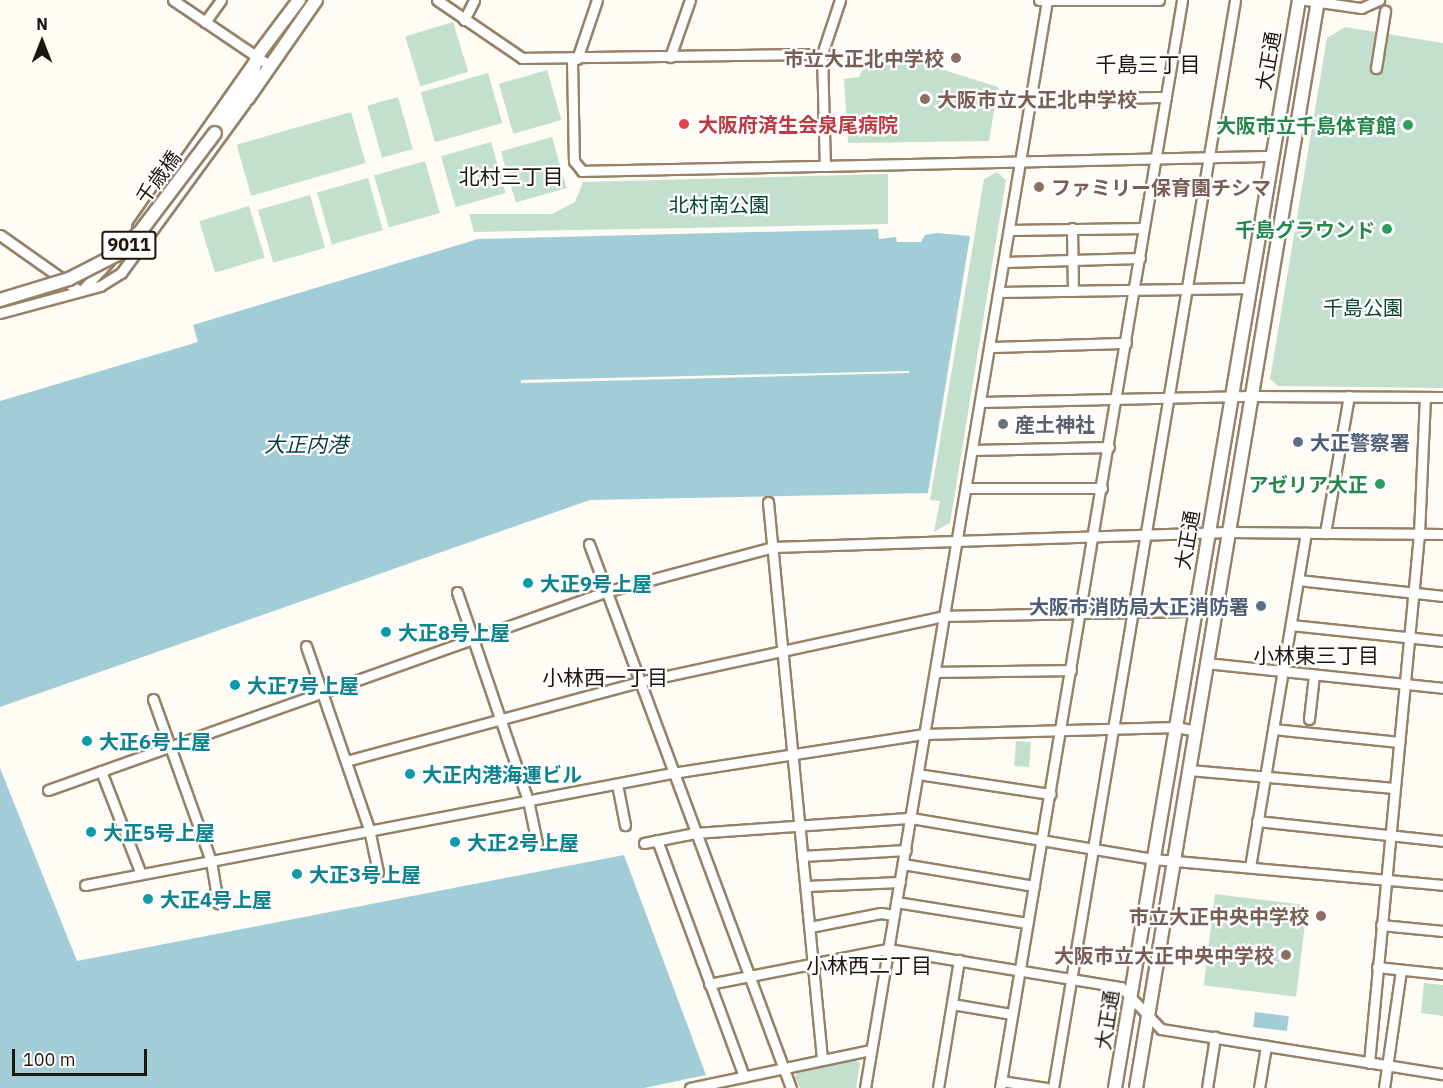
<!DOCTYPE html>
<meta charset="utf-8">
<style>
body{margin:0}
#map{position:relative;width:1443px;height:1088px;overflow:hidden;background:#fffbf5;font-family:"IBM Plex Sans","Noto Sans JP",sans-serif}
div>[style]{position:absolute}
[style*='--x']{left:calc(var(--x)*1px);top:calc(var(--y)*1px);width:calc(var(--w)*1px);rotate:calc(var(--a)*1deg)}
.green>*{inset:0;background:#c3dfce;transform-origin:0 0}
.water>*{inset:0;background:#a1ced6;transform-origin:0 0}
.pier>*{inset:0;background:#fffbf5}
.roads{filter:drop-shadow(2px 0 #958267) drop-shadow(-2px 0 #958267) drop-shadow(0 2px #958267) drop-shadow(0 -2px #958267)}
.minor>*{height:9px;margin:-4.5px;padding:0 4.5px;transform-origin:4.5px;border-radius:4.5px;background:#fff}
.major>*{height:12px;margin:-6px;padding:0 6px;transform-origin:6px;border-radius:6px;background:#fff}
.bridges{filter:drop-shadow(2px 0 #958267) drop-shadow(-2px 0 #958267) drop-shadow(0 2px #958267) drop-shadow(0 -2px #958267)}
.major-bridge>*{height:12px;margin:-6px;padding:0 6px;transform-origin:6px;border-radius:6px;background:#fff}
.dots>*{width:16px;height:16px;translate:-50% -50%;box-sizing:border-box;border:3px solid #fff;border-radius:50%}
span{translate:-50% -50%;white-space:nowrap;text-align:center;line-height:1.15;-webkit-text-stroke:4.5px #fff;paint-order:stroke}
.shield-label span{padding:2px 4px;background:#fff;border:2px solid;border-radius:4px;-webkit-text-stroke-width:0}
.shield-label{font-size:18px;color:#1d160b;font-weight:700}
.education-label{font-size:20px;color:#785e54;font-weight:700}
.right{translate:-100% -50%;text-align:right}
.left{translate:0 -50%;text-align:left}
.street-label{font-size:20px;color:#1d160b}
.health-label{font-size:20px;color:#be3a42;font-weight:700}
.leisure-label{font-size:20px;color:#27864d;font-weight:700}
.park-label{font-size:20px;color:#05472c}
.worship-label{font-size:20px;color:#5b616d;font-weight:700}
.service-label{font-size:20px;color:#4e5e75;font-weight:700}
.culture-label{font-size:20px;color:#0d838f;font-weight:700}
.neighbourhood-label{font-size:21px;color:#1d160b}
.water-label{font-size:21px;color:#0c383e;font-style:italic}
.north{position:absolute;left:12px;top:12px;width:60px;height:60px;-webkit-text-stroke:4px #fff;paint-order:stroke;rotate:0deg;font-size:16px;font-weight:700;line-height:24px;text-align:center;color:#1d160b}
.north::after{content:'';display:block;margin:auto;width:21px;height:27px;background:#1d160b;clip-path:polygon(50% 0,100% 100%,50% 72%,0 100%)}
.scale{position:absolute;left:12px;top:1049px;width:135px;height:27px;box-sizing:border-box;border:3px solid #1d160b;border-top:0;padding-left:8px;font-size:18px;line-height:21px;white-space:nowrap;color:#1d160b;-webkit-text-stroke:4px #fff;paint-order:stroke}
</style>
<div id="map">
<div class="green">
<div style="left:453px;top:22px;width:52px;height:50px;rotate:73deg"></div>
<div style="clip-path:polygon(1345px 27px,1443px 43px,1443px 388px,1278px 386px,1270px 379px,1327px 38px)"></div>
<div style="clip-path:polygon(874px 48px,998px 87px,989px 141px,848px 143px,844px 79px,859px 77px)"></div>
<div style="left:547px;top:70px;width:52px;height:50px;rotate:74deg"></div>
<div style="left:488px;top:73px;width:52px;height:70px;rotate:74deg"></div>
<div style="left:398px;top:97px;width:54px;height:32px;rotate:74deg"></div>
<div style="left:351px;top:112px;width:53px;height:119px;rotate:74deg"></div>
<div style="left:552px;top:137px;width:53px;height:53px;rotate:74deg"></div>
<div style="left:491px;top:142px;width:53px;height:52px;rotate:74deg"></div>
<div style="left:425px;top:161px;width:54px;height:53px;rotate:74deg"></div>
<div style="clip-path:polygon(997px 172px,1006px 180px,950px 523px,934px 532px,940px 501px,930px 500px,984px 179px)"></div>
<div style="clip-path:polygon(888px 174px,888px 224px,474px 232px,469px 214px,552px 214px,575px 202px,583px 182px)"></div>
<div style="left:368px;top:178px;width:54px;height:53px;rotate:74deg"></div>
<div style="left:310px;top:195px;width:55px;height:54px;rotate:74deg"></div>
<div style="left:249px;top:206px;width:54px;height:52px;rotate:73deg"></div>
<div style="left:1016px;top:741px;width:15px;height:25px;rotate:4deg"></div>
<div style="left:1215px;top:894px;width:93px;height:92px;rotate:7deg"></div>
<div style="clip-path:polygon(1424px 983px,1443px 985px,1443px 1016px,1421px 1013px)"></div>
<div style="clip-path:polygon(855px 1060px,860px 1063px,856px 1088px,800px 1088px,795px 1077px,797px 1071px)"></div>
</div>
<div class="water">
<div style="clip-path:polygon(878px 229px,879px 239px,896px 237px,897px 242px,921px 242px,925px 235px,937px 233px,970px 236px,928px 493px,590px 500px,0 707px,0 401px,198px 342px,193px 325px,478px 239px)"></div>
<div style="clip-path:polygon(0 768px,77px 961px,624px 855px,706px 1075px,644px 1088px,0 1088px)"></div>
<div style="left:1255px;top:1012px;width:34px;height:15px;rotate:7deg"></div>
</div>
<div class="pier">
<div style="clip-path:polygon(909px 371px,909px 373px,521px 383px,521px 380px)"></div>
</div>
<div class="roads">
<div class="minor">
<div style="--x:173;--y:0;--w:116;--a:34.1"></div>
<div style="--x:437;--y:0;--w:103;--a:34.3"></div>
<div style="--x:522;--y:58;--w:300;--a:-0.8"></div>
<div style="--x:840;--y:0;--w:57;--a:108.4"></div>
<div style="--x:822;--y:54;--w:112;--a:88.5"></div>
<div style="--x:825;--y:166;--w:447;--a:-1.3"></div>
<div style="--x:1039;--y:0;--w:120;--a:0"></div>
<div style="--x:1306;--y:0;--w:56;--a:8.3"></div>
<div style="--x:1361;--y:8;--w:20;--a:-24"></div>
<div style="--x:464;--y:20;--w:22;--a:-63"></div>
<div style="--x:205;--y:22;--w:27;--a:-54"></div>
<div style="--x:670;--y:57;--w:60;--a:-70.7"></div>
<div style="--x:572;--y:59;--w:102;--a:88.9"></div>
<div style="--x:574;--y:161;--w:13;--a:51"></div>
<div style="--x:582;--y:171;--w:243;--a:-1.2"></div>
<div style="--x:577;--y:59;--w:62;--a:-71.3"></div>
<div style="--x:1376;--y:68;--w:58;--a:-81"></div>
<div style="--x:1030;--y:100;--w:136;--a:-1.3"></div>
<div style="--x:137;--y:227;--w:202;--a:-54.9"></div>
<div style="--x:1072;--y:228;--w:63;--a:89.1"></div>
<div style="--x:1009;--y:230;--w:135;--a:-0.8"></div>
<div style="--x:0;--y:235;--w:95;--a:35.2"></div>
<div style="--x:1004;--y:262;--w:136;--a:-1.7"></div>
<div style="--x:84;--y:288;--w:37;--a:-47"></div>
<div style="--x:999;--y:292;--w:250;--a:-0.9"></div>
<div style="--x:0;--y:313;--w:104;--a:-15.1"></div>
<div style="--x:100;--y:286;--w:25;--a:-32"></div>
<div style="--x:121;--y:273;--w:210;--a:-53.9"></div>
<div style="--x:990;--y:347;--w:136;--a:-1.7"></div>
<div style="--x:981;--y:402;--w:270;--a:-1.3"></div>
<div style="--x:1251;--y:396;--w:192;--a:0.3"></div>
<div style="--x:972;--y:450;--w:137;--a:-1.3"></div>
<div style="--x:966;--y:488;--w:136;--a:0"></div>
<div style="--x:768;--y:502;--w:560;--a:84.46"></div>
<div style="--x:1325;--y:533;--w:139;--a:-80.1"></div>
<div style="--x:589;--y:544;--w:580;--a:69.63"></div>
<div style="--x:1298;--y:580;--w:146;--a:6.3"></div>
<div style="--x:457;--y:592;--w:220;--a:71.2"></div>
<div style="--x:528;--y:800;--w:44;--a:78.2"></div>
<div style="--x:1291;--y:625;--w:153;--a:6"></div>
<div style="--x:306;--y:646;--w:194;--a:71"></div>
<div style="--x:369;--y:829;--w:44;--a:78.2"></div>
<div style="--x:1206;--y:663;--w:238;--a:6"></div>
<div style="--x:935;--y:672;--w:136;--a:-0.8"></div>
<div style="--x:153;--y:699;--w:172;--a:70.3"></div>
<div style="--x:211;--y:861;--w:43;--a:80.5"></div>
<div style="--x:1309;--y:719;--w:44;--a:-83.5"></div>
<div style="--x:1273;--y:729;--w:127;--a:5.9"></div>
<div style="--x:346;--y:761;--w:303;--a:-15.1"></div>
<div style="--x:639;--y:682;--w:313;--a:-12.2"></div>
<div style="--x:945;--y:616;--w:249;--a:-1.2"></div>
<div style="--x:1189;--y:770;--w:206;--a:5"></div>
<div style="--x:101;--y:771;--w:110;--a:68.8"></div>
<div style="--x:918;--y:774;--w:134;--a:8.6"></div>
<div style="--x:617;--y:784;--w:42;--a:79"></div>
<div style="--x:48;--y:790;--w:591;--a:-19.57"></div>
<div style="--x:605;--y:592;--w:174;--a:-15"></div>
<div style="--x:773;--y:547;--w:455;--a:-1.9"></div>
<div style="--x:1228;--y:532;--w:215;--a:0.5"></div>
<div style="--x:1257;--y:821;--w:187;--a:6.1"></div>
<div style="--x:657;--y:840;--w:252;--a:69.8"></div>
<div style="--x:644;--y:843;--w:52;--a:-11.1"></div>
<div style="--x:695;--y:833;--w:217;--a:-4"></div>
<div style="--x:911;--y:818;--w:245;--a:9.6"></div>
<div style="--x:1153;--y:859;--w:291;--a:5.1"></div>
<div style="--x:802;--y:856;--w:104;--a:-3.3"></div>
<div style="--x:903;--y:864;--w:133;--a:9.5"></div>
<div style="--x:1250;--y:867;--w:339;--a:-80.5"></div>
<div style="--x:85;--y:885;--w:598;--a:-10.8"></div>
<div style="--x:672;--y:773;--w:256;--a:-8.8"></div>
<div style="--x:925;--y:734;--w:251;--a:-1.6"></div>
<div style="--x:1176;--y:727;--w:20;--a:11"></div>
<div style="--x:806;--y:886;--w:94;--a:-2.4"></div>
<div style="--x:896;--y:902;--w:133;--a:9.1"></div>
<div style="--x:1381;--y:925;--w:62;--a:5.5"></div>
<div style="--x:810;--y:927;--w:72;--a:-11.2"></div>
<div style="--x:881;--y:913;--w:13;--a:9"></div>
<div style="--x:1377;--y:967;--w:66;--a:6.1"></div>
<div style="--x:709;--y:984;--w:182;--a:-11.1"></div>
<div style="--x:888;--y:949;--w:236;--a:9.3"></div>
<div style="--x:1121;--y:987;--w:58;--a:46.4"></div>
<div style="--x:1161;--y:1029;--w:286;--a:9.1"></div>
<div style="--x:952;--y:1004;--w:61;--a:9.5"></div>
<div style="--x:1369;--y:1063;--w:531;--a:-84.6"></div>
<div style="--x:1419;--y:534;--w:137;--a:-87.5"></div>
<div style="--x:1001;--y:1081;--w:46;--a:8.8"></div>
<div style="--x:690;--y:1088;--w:185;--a:-11.9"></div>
<div style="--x:865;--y:1088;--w:1103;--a:-80.5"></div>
<div style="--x:938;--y:1088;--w:130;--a:-80.7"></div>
<div style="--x:1000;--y:1088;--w:1103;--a:-80.5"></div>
<div style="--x:1053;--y:1088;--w:1103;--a:-80.5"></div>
<div style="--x:1207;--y:1088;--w:52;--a:-81.1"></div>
<div style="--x:1259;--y:1088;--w:43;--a:-80.5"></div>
<div style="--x:1384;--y:1088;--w:119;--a:-81.8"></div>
</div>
<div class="major">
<div style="--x:236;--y:107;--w:15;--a:-37"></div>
<div style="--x:248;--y:98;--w:119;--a:-55.2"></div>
<div style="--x:215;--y:133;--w:68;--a:-57"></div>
<div style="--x:252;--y:76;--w:21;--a:-76"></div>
<div style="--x:257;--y:56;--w:70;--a:-53.1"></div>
<div style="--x:1115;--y:1088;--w:1103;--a:-80.4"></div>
<div style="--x:1136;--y:1088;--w:1103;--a:-80.5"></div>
</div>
</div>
<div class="bridges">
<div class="major-bridge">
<div style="--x:0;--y:300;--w:72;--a:-16.9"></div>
<div style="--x:69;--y:279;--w:53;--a:-27.1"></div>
<div style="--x:116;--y:255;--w:33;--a:-44"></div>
<div style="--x:140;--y:232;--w:124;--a:-52.9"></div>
</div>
</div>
<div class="dots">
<div style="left:956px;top:58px;background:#8d6e63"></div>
<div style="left:925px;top:99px;background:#8d6e63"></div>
<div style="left:684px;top:124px;background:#e0444e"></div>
<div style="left:1408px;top:125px;background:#2e9e5b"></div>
<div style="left:1039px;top:187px;background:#8d6e63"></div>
<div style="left:1387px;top:229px;background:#2e9e5b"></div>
<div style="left:1003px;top:424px;background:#6b7280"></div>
<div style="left:1298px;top:442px;background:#5c6f8a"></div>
<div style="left:1380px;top:484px;background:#2e9e5b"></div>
<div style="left:528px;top:583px;background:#0f9aa8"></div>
<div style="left:1261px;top:606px;background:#5c6f8a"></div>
<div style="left:386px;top:632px;background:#0f9aa8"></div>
<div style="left:235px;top:685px;background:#0f9aa8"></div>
<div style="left:87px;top:741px;background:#0f9aa8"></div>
<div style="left:410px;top:774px;background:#0f9aa8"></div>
<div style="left:91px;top:832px;background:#0f9aa8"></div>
<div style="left:455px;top:842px;background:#0f9aa8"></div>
<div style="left:297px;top:874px;background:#0f9aa8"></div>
<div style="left:148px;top:899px;background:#0f9aa8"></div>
<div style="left:1321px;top:916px;background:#8d6e63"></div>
<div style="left:1286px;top:955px;background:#8d6e63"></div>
</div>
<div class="shield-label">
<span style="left:129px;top:245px">9011</span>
</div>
<div class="education-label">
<span class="right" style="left:944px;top:58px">市立大正北中学校</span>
<span class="left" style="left:937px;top:99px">大阪市立大正北中学校</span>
<span class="left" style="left:1051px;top:187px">ファミリー保育園チシマ</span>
<span class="right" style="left:1309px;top:916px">市立大正中央中学校</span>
<span class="right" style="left:1274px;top:955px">大阪市立大正中央中学校</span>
</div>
<div class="street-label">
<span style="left:1268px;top:61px;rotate:-80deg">大正通</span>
<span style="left:158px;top:177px;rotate:-53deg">千歳橋</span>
<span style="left:1187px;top:540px;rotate:-80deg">大正通</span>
<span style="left:1107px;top:1020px;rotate:-81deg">大正通</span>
</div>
<div class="health-label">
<span class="left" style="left:698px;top:124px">大阪府済生会泉尾病院</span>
</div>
<div class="leisure-label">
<span class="right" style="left:1396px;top:125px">大阪市立千島体育館</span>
<span class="right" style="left:1375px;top:229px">千島グラウンド</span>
<span class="right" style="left:1368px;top:484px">アゼリア大正</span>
</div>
<div class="park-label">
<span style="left:719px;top:204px">北村南公園</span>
<span style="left:1363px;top:307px">千島公園</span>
</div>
<div class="worship-label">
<span class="left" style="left:1015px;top:424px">産土神社</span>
</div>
<div class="service-label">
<span class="left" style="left:1310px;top:442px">大正警察署</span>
<span class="right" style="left:1249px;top:606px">大阪市消防局大正消防署</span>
</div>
<div class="culture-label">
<span class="left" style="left:540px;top:583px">大正9号上屋</span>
<span class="left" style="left:398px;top:632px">大正8号上屋</span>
<span class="left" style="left:247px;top:685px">大正7号上屋</span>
<span class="left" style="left:99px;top:741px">大正6号上屋</span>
<span class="left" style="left:422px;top:774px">大正内港海運ビル</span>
<span class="left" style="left:103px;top:832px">大正5号上屋</span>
<span class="left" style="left:467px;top:842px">大正2号上屋</span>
<span class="left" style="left:309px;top:874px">大正3号上屋</span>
<span class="left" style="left:160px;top:899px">大正4号上屋</span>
</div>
<div class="neighbourhood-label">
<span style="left:1148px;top:64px">千島三丁目</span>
<span style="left:511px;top:176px">北村三丁目</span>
<span style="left:1316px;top:655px">小林東三丁目</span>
<span style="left:605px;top:677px">小林西一丁目</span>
<span style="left:869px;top:965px">小林西二丁目</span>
</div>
<div class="water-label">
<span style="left:306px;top:444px">大正内港</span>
</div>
<div class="north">N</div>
<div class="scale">100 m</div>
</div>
